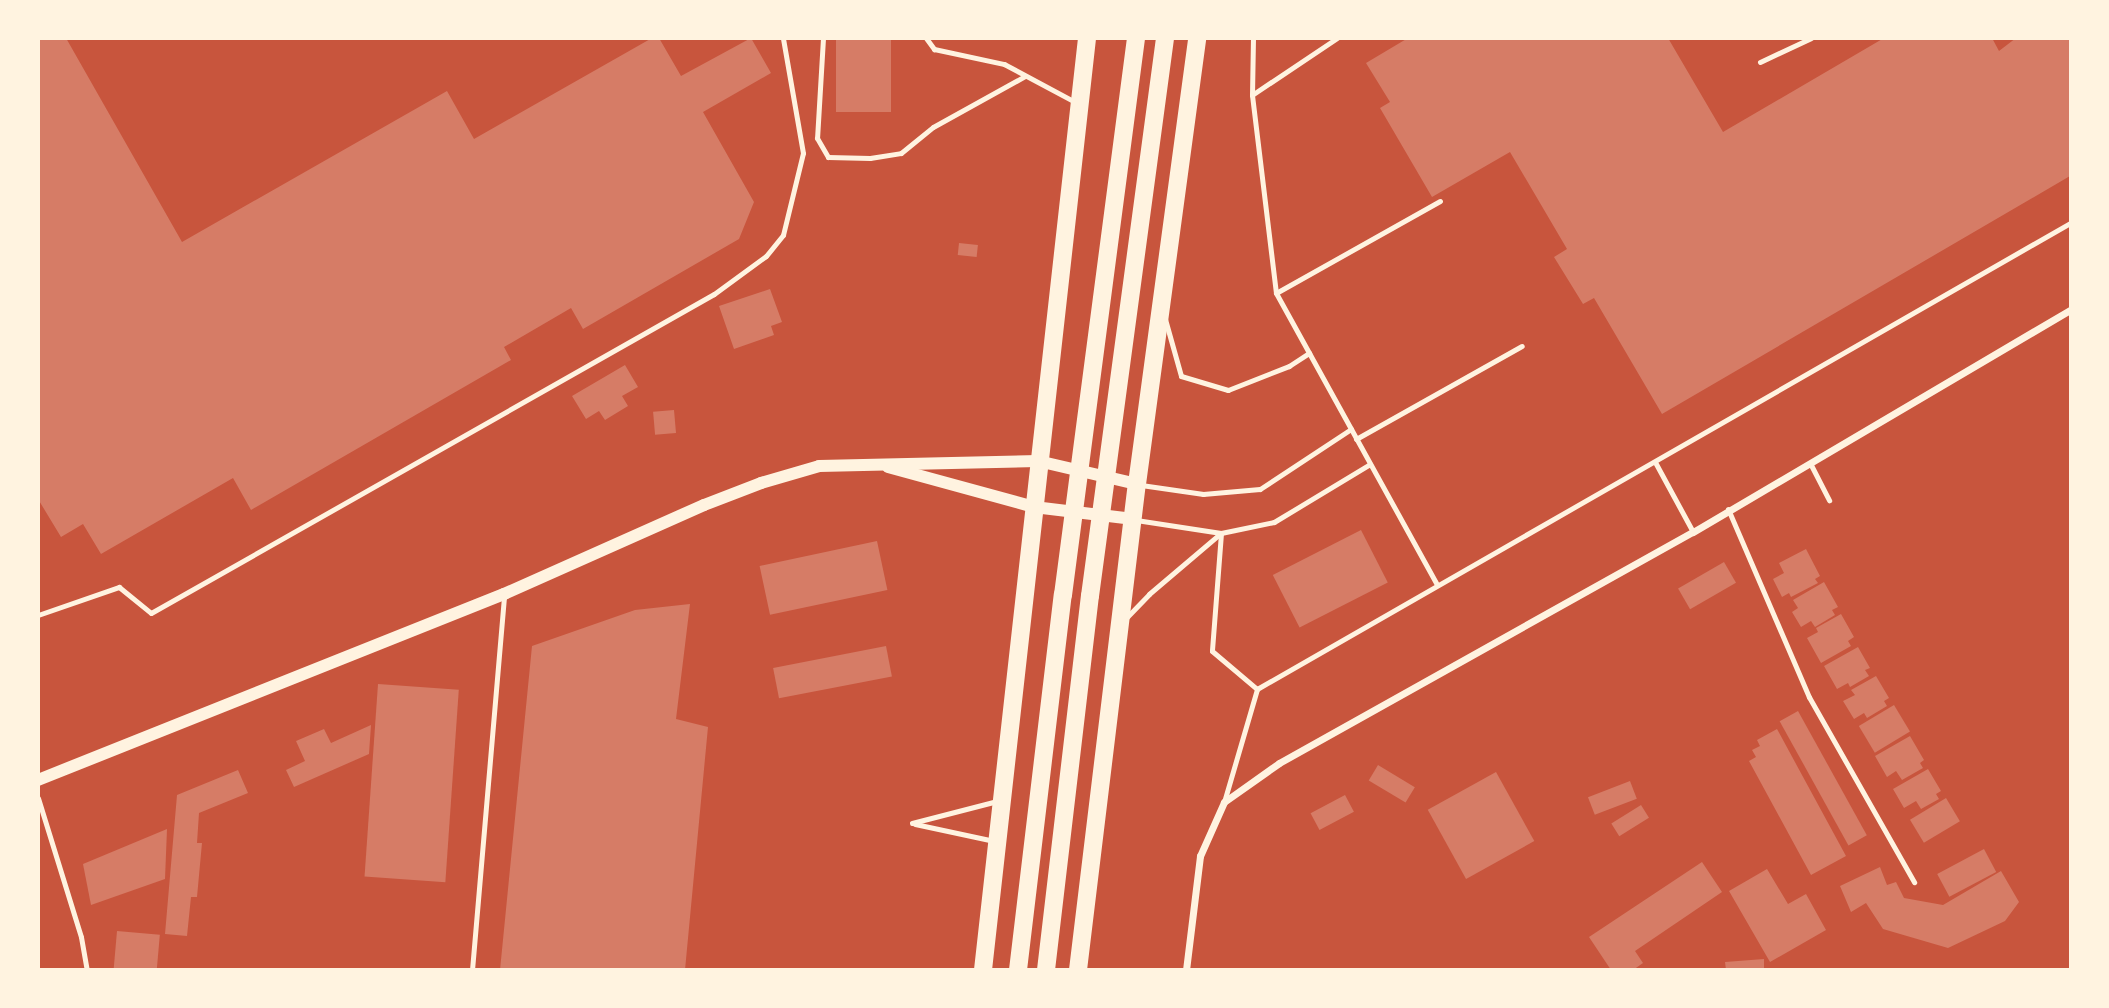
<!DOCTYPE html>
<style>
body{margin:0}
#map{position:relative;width:2109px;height:1008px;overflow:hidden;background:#c8553d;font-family:"Fira Sans",sans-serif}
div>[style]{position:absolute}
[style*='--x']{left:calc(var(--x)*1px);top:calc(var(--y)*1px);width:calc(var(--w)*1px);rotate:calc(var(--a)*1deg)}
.building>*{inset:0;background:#d67c66;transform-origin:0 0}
.service>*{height:5px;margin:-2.5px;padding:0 2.5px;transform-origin:2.5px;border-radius:2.5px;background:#fff3e0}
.minor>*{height:7px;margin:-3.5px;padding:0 3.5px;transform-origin:3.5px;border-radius:3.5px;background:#fff3e0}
.tertiary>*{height:12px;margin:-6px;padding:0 6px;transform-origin:6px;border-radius:6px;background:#fff3e0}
.primary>*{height:18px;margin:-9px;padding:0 9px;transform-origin:9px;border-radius:9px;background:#fff3e0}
span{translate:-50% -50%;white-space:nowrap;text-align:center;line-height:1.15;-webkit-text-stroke:5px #fff3e0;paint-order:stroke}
.frame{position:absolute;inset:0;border:40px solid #fff3e0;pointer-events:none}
</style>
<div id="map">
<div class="building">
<div style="clip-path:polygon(38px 38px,66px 38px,182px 242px,447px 91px,474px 139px,652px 38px,659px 38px,681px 76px,751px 38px,771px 73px,703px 112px,754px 202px,739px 239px,583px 329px,571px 308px,504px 347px,511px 360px,251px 510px,233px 478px,101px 554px,83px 524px,61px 537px,38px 499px)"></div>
<div style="left:836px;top:38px;width:55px;height:74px"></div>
<div style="clip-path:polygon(1408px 38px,1668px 38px,1723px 132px,1884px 38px,1992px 38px,1999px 51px,2016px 38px,2070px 38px,2070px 176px,1662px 414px,1594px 298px,1583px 304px,1554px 257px,1567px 249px,1510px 152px,1432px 197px,1380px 108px,1390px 102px,1366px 63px)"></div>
<div style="left:959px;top:243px;width:19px;height:12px;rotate:6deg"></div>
<div style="clip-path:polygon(770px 289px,782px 322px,771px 326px,774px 335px,734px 349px,719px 306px)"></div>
<div style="clip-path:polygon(625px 365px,638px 387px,622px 396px,628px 406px,605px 420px,599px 411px,586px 419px,572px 396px)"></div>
<div style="left:674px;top:410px;width:23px;height:21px;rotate:85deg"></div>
<div style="left:1361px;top:530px;width:59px;height:99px;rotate:63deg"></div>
<div style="left:877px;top:541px;width:50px;height:120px;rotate:78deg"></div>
<div style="clip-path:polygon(1806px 549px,1820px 576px,1815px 579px,1818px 583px,1791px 597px,1789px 593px,1782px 597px,1773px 579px,1784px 573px,1779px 563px)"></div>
<div style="left:1724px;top:562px;width:24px;height:53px;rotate:60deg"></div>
<div style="clip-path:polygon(1824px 582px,1838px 607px,1832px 610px,1835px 615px,1815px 627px,1811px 621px,1801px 627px,1792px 612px,1798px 608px,1793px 600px)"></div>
<div style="clip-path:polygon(690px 604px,676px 719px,708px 727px,685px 970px,500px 970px,532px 646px,635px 610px)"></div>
<div style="clip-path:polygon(1841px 614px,1854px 637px,1848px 641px,1851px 646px,1821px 663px,1807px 638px,1818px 632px,1816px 628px)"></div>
<div style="left:886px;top:646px;width:31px;height:115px;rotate:79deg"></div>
<div style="clip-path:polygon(1858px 647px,1870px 668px,1865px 670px,1869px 676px,1850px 687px,1848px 683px,1837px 689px,1824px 666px)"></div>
<div style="clip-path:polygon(1876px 676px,1889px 698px,1884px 701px,1887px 706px,1867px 718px,1864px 713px,1854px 719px,1843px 701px,1855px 695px,1851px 690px)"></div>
<div style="left:378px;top:684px;width:81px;height:193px;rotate:4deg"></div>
<div style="left:1894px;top:705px;width:31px;height:41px;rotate:59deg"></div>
<div style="left:1798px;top:711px;width:142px;height:21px;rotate:61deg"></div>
<div style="clip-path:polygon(371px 725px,369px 754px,294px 787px,286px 770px,305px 761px,296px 741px,324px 729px,331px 743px)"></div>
<div style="clip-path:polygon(1777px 729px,1846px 856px,1811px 875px,1749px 761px,1756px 757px,1752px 750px,1760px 746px,1757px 740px)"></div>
<div style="clip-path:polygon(1910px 736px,1924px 760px,1920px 763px,1923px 768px,1902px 780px,1896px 771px,1887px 777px,1875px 756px)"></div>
<div style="left:1378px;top:765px;width:43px;height:18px;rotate:31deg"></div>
<div style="clip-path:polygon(1928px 769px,1941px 791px,1936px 794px,1939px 799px,1921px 809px,1916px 801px,1904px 808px,1893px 789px)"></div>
<div style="clip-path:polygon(238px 770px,248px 793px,199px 813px,197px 843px,202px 843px,197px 897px,191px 897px,187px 936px,165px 934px,177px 795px)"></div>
<div style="left:1496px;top:772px;width:79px;height:78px;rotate:61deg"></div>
<div style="left:1630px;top:781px;width:19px;height:45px;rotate:69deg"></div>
<div style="left:1345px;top:795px;width:19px;height:39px;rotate:62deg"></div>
<div style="left:1946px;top:798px;width:27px;height:42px;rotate:59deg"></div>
<div style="left:1641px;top:805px;width:15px;height:35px;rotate:58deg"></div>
<div style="clip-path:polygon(167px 829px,165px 879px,91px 905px,83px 864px)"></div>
<div style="left:1984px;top:849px;width:26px;height:53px;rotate:62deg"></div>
<div style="clip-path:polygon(1702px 862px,1722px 892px,1635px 951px,1643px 963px,1633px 970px,1611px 970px,1589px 937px)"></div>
<div style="clip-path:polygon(1880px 867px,1887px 885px,1896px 882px,1904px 898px,1943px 905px,2001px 871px,2019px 902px,2005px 921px,1948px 948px,1883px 929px,1866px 903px,1851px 912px,1840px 886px)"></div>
<div style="clip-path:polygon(1767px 869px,1788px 904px,1806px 894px,1826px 930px,1770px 962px,1729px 891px)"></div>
<div style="left:117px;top:931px;width:43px;height:39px;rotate:5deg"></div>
<div style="clip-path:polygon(1764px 959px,1764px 970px,1726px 970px,1725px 962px)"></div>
</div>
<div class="service">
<div style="--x:823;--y:38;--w:100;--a:93.4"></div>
<div style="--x:817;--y:138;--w:22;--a:60"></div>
<div style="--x:828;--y:157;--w:42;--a:1.4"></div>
<div style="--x:870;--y:158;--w:31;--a:-9"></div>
<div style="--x:901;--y:153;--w:41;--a:-39.1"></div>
<div style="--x:933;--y:127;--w:105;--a:-29"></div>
<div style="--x:926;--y:38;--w:14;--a:54"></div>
<div style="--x:934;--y:49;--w:72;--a:12.1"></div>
<div style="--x:1004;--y:64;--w:83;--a:28.1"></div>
<div style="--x:1337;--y:38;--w:102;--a:146.2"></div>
<div style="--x:1252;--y:95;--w:199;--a:83.1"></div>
<div style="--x:1276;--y:293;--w:333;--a:61.1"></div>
<div style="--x:1760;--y:62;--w:56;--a:-25.2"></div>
<div style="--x:1252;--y:95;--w:57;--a:-89"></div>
<div style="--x:1276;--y:293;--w:188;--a:-29.3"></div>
<div style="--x:1165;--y:319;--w:59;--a:74.3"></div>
<div style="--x:1181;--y:376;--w:49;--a:16.6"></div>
<div style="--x:1228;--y:390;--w:66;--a:-21.5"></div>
<div style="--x:1289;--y:366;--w:24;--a:-33"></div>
<div style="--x:1356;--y:439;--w:190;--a:-29.3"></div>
<div style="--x:1655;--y:462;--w:80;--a:61.5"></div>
<div style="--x:1810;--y:463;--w:42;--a:62.8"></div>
<div style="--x:1141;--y:485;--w:63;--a:8.3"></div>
<div style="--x:1203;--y:494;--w:57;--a:-5"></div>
<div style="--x:1260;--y:489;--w:109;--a:-33.4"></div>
<div style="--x:1728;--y:509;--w:205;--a:66.7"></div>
<div style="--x:1809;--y:697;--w:213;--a:60.4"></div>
<div style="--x:1136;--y:520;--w:86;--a:8.7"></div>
<div style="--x:1221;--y:533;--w:54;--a:-11.7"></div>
<div style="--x:1274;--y:522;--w:112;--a:-31.1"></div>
<div style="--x:1221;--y:533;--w:118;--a:94.4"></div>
<div style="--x:1212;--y:651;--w:59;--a:40.2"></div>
<div style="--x:38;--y:615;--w:86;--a:-19.1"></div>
<div style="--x:119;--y:587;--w:41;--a:39.1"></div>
<div style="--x:151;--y:613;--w:647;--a:-29.54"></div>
<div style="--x:714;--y:294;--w:64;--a:-36.2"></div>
<div style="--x:766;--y:256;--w:27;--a:-51"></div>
<div style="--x:783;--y:235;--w:84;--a:-76.3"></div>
<div style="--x:803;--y:153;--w:117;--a:-99.9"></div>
<div style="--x:1127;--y:617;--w:32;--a:-46"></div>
<div style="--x:1149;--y:594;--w:94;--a:-40.3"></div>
<div style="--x:38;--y:798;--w:145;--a:72.8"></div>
<div style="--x:81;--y:937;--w:34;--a:80"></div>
<div style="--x:1224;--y:802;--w:118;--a:-73.7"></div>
<div style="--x:1257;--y:689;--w:937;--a:-29.82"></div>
<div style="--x:912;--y:823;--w:88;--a:-14.5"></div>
<div style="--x:915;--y:824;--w:81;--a:12.1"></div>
<div style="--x:472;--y:970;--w:377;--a:-85.1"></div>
</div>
<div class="minor">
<div style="--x:1186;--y:970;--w:115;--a:-83"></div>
<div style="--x:1200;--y:856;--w:59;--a:-66"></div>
<div style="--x:1224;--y:802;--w:67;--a:-35.3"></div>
<div style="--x:1279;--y:763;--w:474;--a:-29.2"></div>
<div style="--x:1693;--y:532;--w:438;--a:-30.5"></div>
</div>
<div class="tertiary">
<div style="--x:888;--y:467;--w:151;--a:15.3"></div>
<div style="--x:1034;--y:507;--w:100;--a:6.9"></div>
<div style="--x:38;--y:780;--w:502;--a:-21.76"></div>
<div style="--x:504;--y:594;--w:219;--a:-24"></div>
<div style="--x:704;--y:505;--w:61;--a:-21.1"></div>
<div style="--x:761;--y:483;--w:60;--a:-16.3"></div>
<div style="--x:819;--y:466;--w:219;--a:-1.3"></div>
<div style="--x:1038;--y:461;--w:102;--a:13.1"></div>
</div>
<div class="primary">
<div style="--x:983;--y:970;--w:938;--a:-83.63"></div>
<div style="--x:1018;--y:970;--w:378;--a:-83.2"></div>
<div style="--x:1063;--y:595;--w:562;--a:-82.53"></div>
<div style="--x:1046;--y:970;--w:377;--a:-83.3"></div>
<div style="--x:1090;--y:596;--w:563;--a:-82.34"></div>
<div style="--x:1078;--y:970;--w:490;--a:-83.1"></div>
<div style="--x:1137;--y:484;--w:450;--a:-82.3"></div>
</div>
<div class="frame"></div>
</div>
